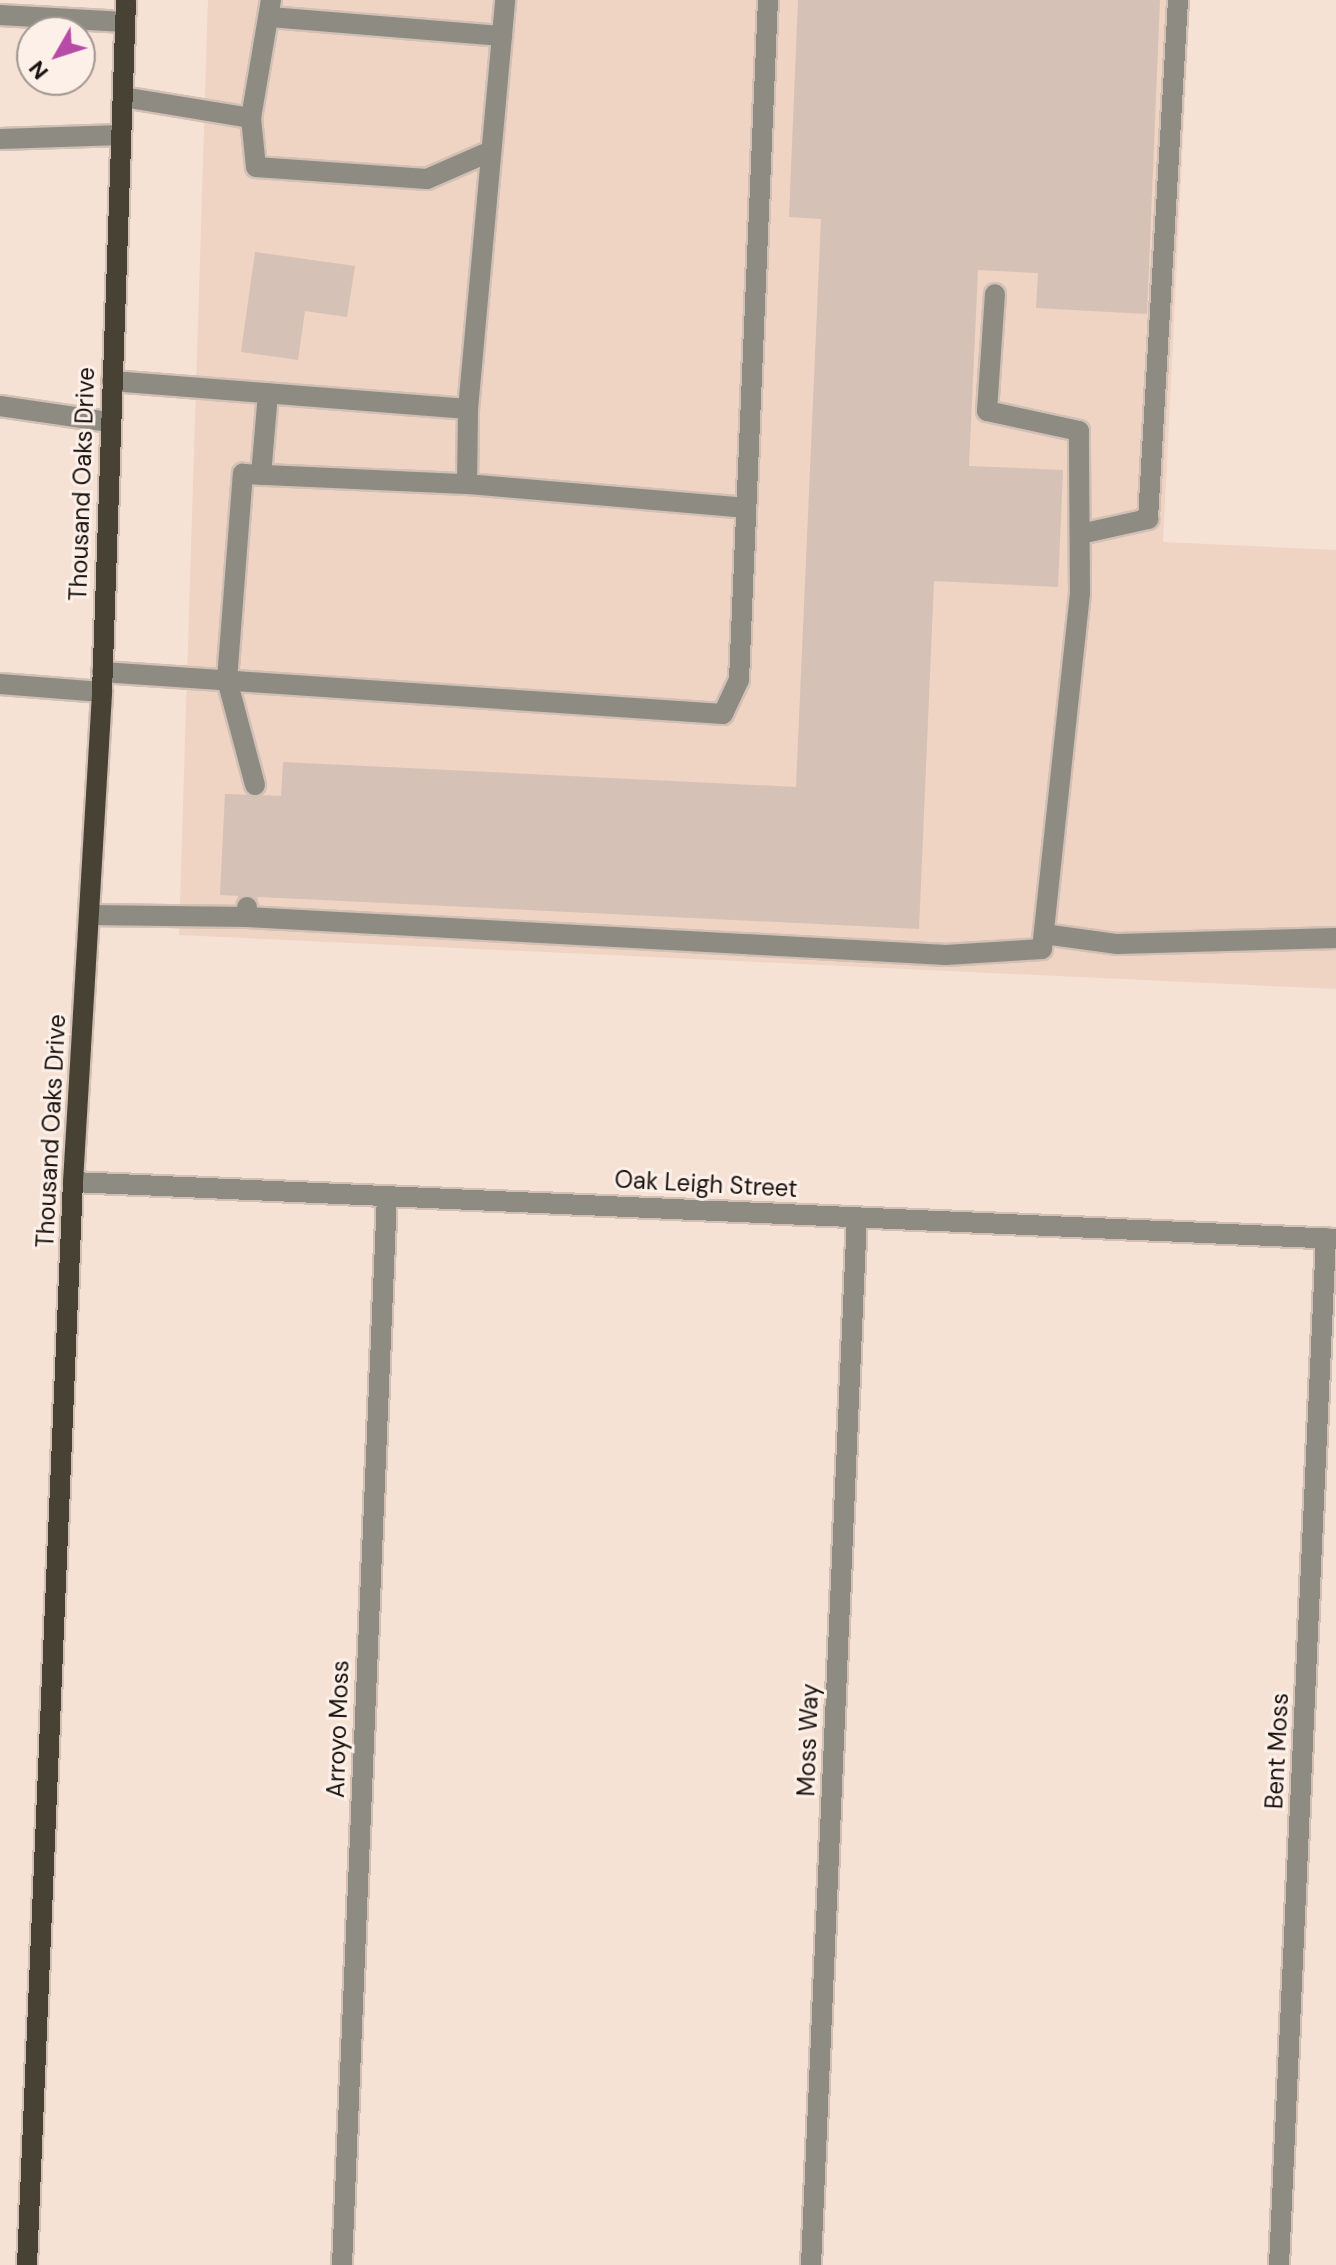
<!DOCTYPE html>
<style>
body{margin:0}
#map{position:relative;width:1336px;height:2265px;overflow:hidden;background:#f6e1d5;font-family:"DM Sans",sans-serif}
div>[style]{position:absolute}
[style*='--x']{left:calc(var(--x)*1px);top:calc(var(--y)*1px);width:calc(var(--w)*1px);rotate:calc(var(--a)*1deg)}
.built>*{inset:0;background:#efd3c3}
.building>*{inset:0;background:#d5c1b5}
.minor-tunnel>*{height:20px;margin-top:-10px;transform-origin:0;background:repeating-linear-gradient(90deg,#d5c2b7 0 20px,transparent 0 30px)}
.roads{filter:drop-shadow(2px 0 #d2c0b5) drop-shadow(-2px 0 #d2c0b5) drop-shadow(0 2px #d2c0b5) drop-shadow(0 -2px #d2c0b5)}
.minor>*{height:20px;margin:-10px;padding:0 10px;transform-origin:10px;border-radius:10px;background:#8e8b83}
.major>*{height:20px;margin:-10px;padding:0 10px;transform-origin:10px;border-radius:10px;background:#474234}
span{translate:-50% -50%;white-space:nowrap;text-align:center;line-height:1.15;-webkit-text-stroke:6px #fdf0e9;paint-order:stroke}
.street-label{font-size:24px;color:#18110d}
.north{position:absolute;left:16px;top:16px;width:80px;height:80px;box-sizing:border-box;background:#fdf0e9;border:2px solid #a19791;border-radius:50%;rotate:231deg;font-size:22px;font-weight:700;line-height:32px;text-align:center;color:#18110d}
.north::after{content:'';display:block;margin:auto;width:28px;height:36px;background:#b94ba8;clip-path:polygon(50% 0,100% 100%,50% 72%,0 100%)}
</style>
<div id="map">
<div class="built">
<div style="clip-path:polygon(208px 0,1190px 0,1163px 542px,1336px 550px,1336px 989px,179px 935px)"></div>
</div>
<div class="building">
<div style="clip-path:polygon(798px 0,1160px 0,1147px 314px,1036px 308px,1038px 273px,978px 270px,969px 466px,1063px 470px,1058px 587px,934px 581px,919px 929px,220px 895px,225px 794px,281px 796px,283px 762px,796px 787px,821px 219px,789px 217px)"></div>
<div style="clip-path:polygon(255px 252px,355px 266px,347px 317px,305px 311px,298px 360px,241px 352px)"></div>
</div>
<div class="minor-tunnel">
<div style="--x:247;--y:907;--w:122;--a:-86.2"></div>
</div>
<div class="roads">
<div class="minor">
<div style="--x:0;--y:15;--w:125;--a:3.2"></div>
<div style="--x:270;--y:17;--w:233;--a:4.7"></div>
<div style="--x:123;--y:97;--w:130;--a:9.3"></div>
<div style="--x:251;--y:118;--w:120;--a:-80.4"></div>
<div style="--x:251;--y:118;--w:49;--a:84.2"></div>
<div style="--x:256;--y:167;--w:171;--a:4"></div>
<div style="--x:427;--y:179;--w:70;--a:-23.6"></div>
<div style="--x:0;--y:139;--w:121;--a:-1.9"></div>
<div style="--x:112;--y:381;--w:357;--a:4.5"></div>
<div style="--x:468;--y:409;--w:411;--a:-84.8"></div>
<div style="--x:0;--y:406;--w:111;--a:8.3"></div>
<div style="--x:261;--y:475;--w:82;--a:-85.1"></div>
<div style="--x:467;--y:484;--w:280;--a:4.9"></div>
<div style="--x:1080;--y:534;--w:70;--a:-12.4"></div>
<div style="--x:1148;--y:519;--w:520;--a:-86.69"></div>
<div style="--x:102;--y:672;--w:622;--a:3.87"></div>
<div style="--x:723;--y:714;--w:38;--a:-65"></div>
<div style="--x:739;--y:680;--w:681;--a:-87.56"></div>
<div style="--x:0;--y:684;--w:102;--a:4.5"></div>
<div style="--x:255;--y:785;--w:109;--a:-104.9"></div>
<div style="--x:227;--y:680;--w:207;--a:-85.6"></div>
<div style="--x:243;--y:474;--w:224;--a:2.6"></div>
<div style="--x:467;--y:484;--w:75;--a:-89.2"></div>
<div style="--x:89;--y:915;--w:158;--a:0.7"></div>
<div style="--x:247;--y:917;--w:10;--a:-90"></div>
<div style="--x:247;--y:917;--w:700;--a:3.11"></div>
<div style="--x:946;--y:955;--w:96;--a:-3.6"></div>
<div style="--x:1042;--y:949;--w:358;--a:-83.9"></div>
<div style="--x:1080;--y:593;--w:162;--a:-90.4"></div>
<div style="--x:1079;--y:431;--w:94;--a:-167.7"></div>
<div style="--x:987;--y:411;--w:117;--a:-86.1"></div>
<div style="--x:1044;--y:934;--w:74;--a:7.8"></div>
<div style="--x:1117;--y:944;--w:219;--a:-1.6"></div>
<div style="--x:73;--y:1182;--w:1264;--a:2.58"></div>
<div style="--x:342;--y:2265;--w:1070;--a:-87.59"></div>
<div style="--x:811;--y:2265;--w:1049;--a:-87.49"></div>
<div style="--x:1279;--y:2265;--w:1028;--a:-87.38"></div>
</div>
<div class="major">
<div style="--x:27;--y:2265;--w:1084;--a:-87.57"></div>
<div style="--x:73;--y:1182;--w:491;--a:-86.6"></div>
<div style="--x:102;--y:692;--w:692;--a:-88.01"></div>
</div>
</div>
<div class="street-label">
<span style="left:82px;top:484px;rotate:-88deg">Thousand Oaks Drive</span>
<span style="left:51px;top:1131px;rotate:-87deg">Thousand Oaks Drive</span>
<span style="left:706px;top:1184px;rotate:3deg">Oak Leigh Street</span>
<span style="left:338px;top:1729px;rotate:-88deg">Arroyo Moss</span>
<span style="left:808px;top:1740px;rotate:-88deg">Moss Way</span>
<span style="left:1277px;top:1751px;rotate:-87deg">Bent Moss</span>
</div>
<div class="north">N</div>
</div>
